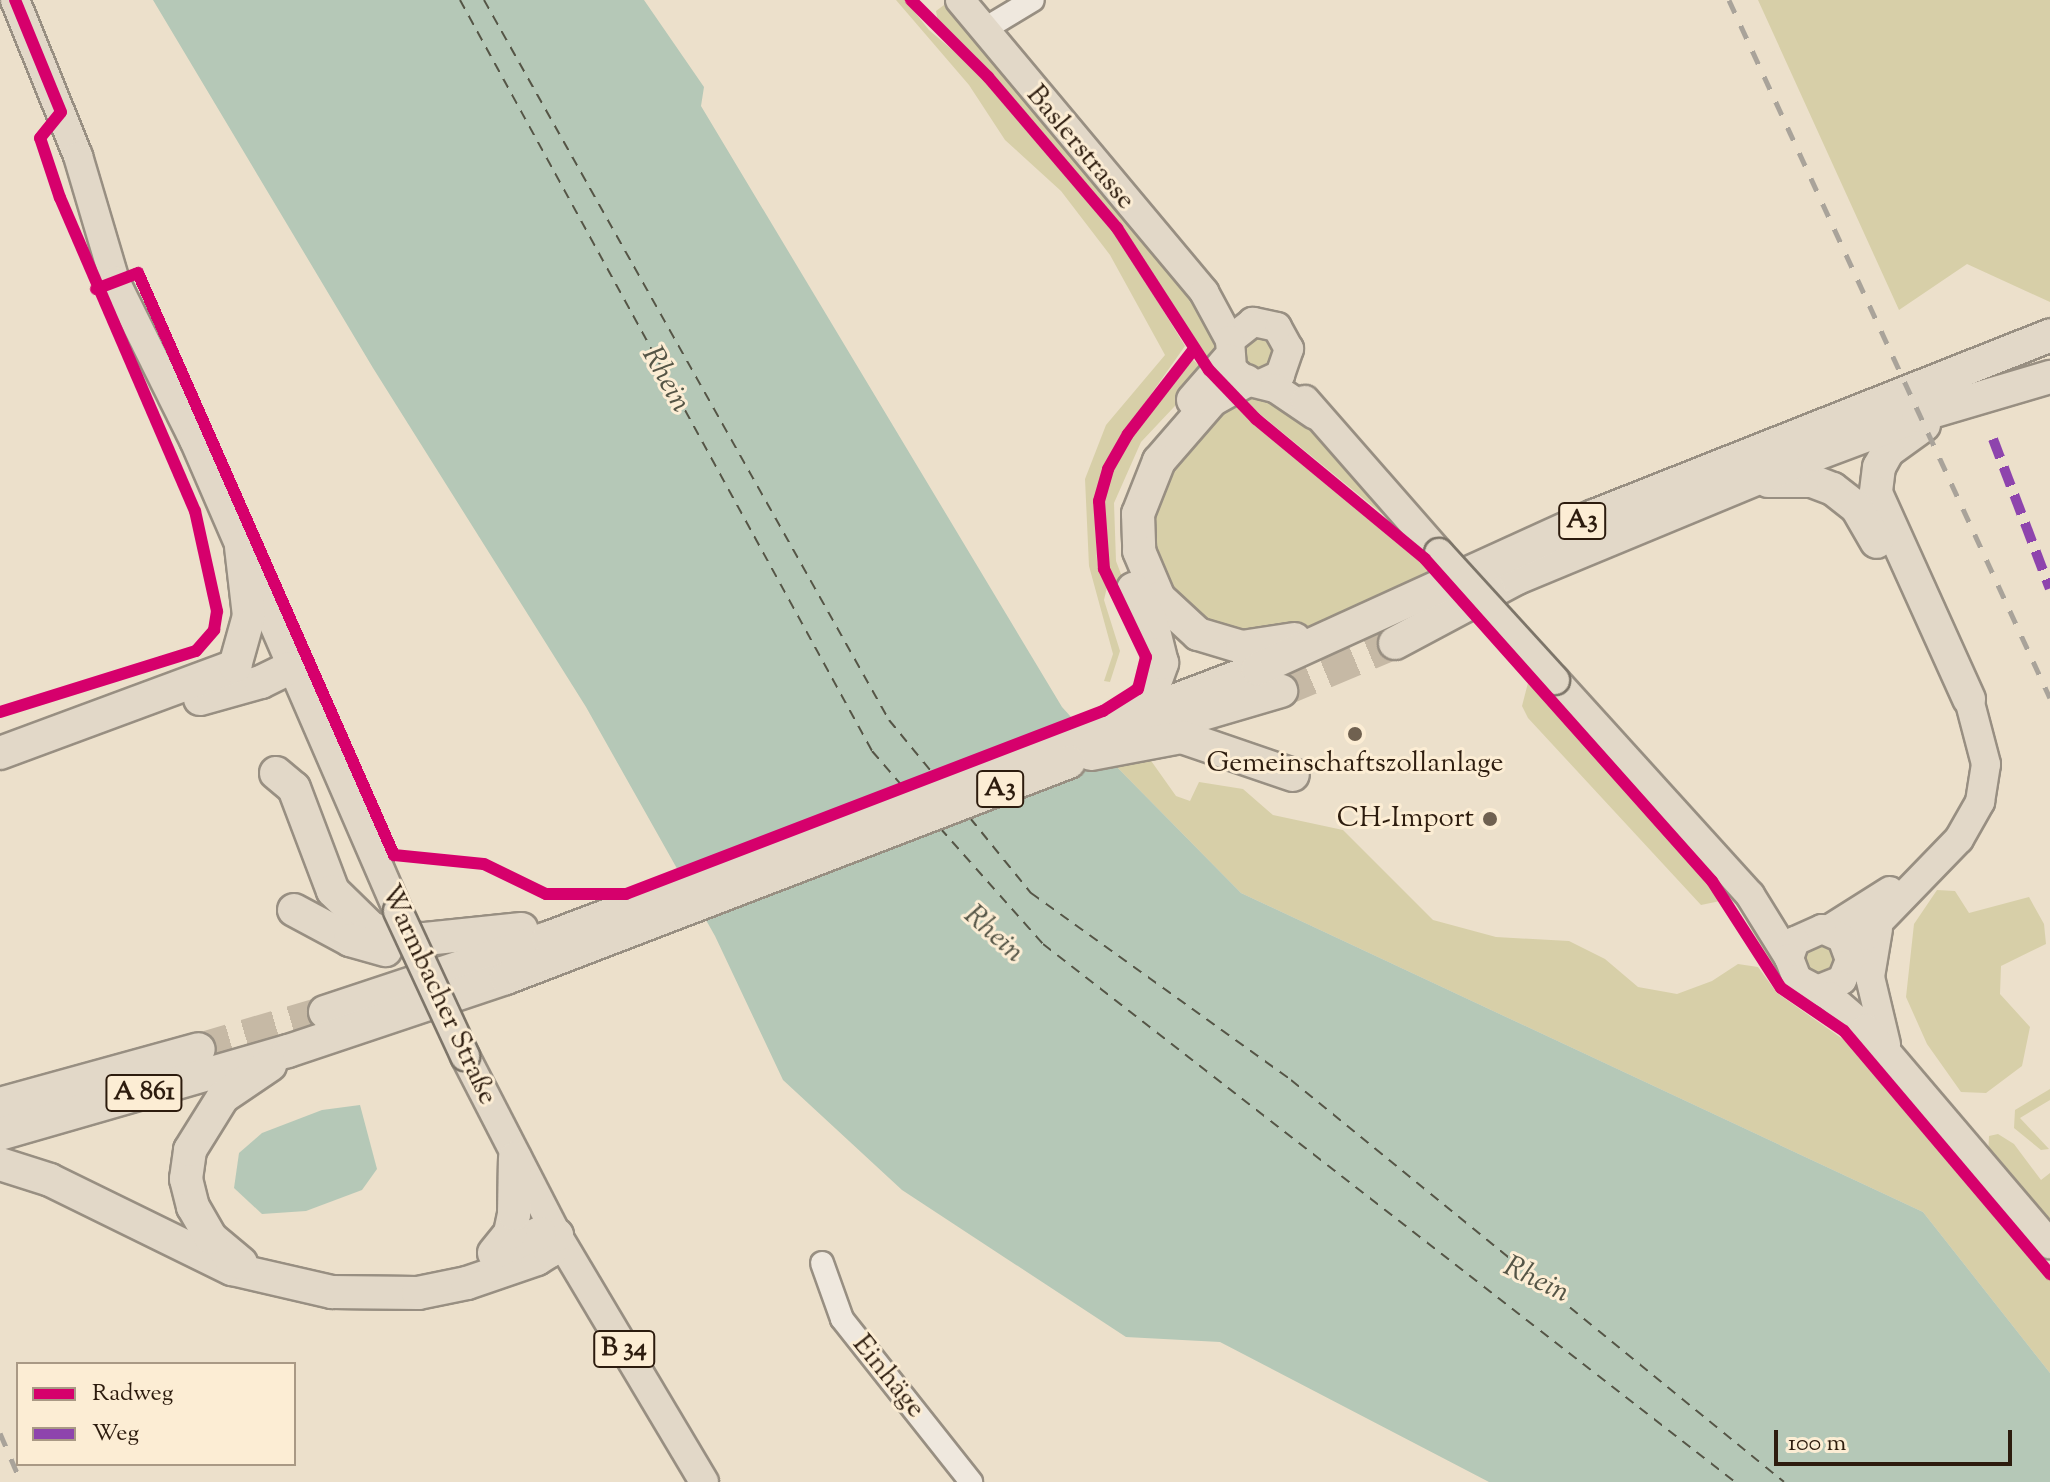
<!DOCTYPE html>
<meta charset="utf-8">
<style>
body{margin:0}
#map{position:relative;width:2050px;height:1482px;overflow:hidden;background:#ece0cb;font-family:"Sorts Mill Goudy",serif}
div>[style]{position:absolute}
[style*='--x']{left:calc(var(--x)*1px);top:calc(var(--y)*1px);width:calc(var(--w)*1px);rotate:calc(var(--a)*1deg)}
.green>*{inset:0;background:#d7cfa8}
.water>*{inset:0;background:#b5c8b7}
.ferry>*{height:2px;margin-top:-1px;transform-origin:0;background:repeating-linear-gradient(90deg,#555546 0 10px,transparent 0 18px)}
.highway-tunnel>*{height:32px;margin-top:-16px;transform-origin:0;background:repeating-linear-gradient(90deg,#c6b9a5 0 32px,transparent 0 48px)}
.roads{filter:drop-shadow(2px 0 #988f82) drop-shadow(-2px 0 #988f82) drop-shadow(0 2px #988f82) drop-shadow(0 -2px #988f82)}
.minor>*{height:22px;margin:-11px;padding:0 11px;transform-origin:11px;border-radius:11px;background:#efe8de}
.major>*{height:28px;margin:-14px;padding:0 14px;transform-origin:14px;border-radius:14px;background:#e2d8c8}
.highway>*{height:32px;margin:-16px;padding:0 16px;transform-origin:16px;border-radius:16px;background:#e2d8c8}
.rail>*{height:5px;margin-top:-2.5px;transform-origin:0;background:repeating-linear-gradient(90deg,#a9a39a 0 14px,transparent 0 28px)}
.bridges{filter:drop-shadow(2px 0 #7d7569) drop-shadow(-2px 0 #7d7569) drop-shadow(0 2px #7d7569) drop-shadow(0 -2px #7d7569)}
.major-bridge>*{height:28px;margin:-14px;padding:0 14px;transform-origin:14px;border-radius:14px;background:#e2d8c8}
.quiet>*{height:10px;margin-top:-5px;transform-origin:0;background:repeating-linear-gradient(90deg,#8e44ad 0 20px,transparent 0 30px)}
.cycleway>*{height:12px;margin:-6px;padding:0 6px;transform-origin:6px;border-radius:6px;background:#d6006c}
.dots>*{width:22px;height:22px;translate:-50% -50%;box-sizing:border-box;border:4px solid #fcedd4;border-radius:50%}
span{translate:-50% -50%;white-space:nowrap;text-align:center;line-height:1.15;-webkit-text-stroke:6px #fcedd4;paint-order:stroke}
.shield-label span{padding:2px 6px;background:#fcedd4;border:2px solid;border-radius:6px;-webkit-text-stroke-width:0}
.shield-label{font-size:26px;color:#2d1c0e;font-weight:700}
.street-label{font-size:28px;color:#2d1c0e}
.poi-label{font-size:28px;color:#2d1c0e}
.right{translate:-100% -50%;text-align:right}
.water-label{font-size:30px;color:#555546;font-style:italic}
.legend{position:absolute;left:16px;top:1362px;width:280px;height:104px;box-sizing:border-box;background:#fcedd4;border:2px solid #a99985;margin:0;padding:10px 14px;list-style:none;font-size:24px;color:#2d1c0e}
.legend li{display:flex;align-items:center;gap:16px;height:40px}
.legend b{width:40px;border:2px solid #a99985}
.scale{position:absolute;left:1774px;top:1430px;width:238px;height:36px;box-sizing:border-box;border:4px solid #2d1c0e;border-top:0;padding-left:10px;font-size:24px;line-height:28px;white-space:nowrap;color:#2d1c0e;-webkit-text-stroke:6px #fcedd4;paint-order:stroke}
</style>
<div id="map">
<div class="green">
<div style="clip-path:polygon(896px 0,905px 0,929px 30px,985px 78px,1114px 231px,1185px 346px,1125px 431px,1103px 467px,1094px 502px,1097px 562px,1107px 587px,1104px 600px,1120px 651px,1110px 682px,1104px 681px,1113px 654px,1089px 566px,1085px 479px,1106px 425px,1165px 355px,1110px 255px,1061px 191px,1005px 140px,969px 85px)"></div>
<div style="clip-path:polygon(1758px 0,2050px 0,2050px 302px,1967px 264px,1899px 310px)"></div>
<div style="clip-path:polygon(944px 5px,1202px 304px,1221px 337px,1212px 367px,1121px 227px,990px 73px,939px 27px,936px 11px)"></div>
<div style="clip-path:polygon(1250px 337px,1267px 338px,1275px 347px,1275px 359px,1263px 371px,1246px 367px,1242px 345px)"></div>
<div style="clip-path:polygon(1193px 360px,1207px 372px,1141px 442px,1114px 503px,1116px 561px,1145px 637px,1108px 568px,1101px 537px,1102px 503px,1112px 470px,1132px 435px)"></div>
<div style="clip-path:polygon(1238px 396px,1268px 396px,1301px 414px,1408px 535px)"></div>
<div style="clip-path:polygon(1232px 400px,1415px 553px,1434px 574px,1314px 628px,1272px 638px,1211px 629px,1177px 603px,1150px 541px,1154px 497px,1168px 468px)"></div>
<div style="clip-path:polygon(1529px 679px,1566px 724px,1725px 900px,1701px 905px,1528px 718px,1522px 706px)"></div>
<div style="clip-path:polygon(1549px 690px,1827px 1001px,1982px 1180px,1977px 1183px,1845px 1027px,1784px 986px,1736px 903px)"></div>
<div style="clip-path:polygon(1142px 748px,1176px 796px,1190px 801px,1199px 782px,1243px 789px,1273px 815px,1343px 830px,1433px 920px,1496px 937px,1569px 941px,1605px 959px,1638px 987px,1677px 994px,1712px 981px,1738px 964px,1758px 967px,1777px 993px,1854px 1047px,2050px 1280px,2050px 1373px,1923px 1212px,1241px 893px,1108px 758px)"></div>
<div style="clip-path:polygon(1937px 890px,1955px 891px,1969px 913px,2029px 897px,2044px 924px,2046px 944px,2001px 966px,2000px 994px,2030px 1027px,2022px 1066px,1986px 1093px,1961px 1092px,1927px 1044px,1906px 997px,1914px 924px)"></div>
<div style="clip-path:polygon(1813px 943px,1829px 945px,1837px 960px,1828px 975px,1810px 975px,1802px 955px)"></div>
<div style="clip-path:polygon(2050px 1089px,2050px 1100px,2020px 1118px,2049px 1149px,2041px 1150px,2014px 1128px,2015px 1110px)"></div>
<div style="clip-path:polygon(1998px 1134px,2014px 1144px,2041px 1180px,2050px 1173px,2050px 1233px,1988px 1157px,1989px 1136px)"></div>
</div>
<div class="water">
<div style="clip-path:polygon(153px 0,644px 0,704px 87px,701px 106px,1062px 707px,1108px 758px,1241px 893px,1923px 1212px,2050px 1373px,2050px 1482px,1489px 1482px,1220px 1342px,1126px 1337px,902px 1190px,783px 1080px,715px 936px,586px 707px,373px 368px)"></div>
<div style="clip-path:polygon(360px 1105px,377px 1169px,362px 1190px,306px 1211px,262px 1214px,234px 1188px,239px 1153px,262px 1133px,322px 1110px)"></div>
</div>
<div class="ferry">
<div style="--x:460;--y:0;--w:857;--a:61.25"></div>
<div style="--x:872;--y:751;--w:49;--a:49.1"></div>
<div style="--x:484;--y:0;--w:826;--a:60.64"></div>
<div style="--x:889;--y:720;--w:72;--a:50.6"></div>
<div style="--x:970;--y:818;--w:97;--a:50.9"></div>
<div style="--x:1031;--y:893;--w:320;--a:35.7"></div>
<div style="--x:1291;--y:1080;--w:636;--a:39.19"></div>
<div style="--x:940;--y:828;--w:155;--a:48.4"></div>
<div style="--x:1043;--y:944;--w:877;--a:37.86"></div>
</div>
<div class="highway-tunnel">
<div style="--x:1281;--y:691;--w:124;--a:-22.8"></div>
<div style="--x:199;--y:1049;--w:131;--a:-16.4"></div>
</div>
<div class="roads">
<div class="minor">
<div style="--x:983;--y:30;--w:58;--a:-31"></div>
<div style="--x:822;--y:1263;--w:59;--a:70.3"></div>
<div style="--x:842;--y:1319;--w:208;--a:51.6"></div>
</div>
<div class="major">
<div style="--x:15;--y:0;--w:168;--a:68"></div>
<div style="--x:78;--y:156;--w:130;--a:73.5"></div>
<div style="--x:115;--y:281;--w:178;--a:63.6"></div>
<div style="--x:194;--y:440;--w:513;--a:66.58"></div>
<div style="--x:960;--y:0;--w:381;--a:50.1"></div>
<div style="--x:1204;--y:292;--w:55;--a:61.6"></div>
<div style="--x:1263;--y:383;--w:19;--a:-25"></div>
<div style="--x:1280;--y:375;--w:28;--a:-71"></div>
<div style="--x:1289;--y:349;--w:25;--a:-119"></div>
<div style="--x:1277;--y:327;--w:25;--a:-168"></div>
<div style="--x:1253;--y:322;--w:29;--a:142"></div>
<div style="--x:1230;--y:340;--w:29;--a:86"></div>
<div style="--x:1232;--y:369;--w:18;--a:41"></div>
<div style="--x:1246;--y:381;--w:30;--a:14"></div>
<div style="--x:1275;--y:388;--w:48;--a:34"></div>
<div style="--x:1305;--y:400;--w:203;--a:48.8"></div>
<div style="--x:1555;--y:680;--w:290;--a:47.8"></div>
<div style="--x:1750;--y:895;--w:74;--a:58.2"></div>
<div style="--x:1878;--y:929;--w:49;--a:99.5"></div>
<div style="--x:1870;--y:977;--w:69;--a:76.6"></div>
<div style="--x:1828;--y:930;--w:73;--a:-32.2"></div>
<div style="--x:1850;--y:960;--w:28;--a:-58"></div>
<div style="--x:1865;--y:936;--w:135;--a:-45.9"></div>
<div style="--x:1959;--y:839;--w:43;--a:-60.4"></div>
<div style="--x:1980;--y:802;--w:38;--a:-81"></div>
<div style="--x:1986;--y:764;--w:67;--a:-104.7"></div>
<div style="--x:1817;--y:990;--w:27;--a:-22"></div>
<div style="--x:1842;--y:980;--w:22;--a:-68"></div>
<div style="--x:1850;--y:960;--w:23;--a:-110"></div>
<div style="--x:1842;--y:938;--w:22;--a:-156"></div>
<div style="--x:1822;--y:929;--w:30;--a:156"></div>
<div style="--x:1795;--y:941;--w:18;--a:109"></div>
<div style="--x:1789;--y:958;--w:22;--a:69"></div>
<div style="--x:1797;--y:979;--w:36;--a:28"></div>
<div style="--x:1829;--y:996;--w:49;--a:40.9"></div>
<div style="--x:1866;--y:1028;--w:284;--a:49.6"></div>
<div style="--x:465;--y:1056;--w:201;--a:62.8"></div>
<div style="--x:557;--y:1235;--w:287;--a:59.2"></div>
</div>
<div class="highway">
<div style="--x:1246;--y:381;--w:39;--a:151"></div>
<div style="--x:1212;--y:400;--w:81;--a:131"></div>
<div style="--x:1159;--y:461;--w:57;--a:111.6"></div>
<div style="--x:1138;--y:514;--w:37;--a:88"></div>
<div style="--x:1139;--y:551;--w:51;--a:66.9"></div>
<div style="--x:1159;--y:598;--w:53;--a:42.7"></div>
<div style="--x:1198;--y:634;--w:46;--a:16.5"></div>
<div style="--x:1242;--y:647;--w:53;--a:-8.7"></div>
<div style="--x:1193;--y:400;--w:53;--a:-48.8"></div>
<div style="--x:1924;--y:425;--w:44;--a:144.2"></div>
<div style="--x:1888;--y:451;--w:18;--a:119"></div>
<div style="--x:1879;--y:467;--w:26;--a:97"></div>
<div style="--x:1876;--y:493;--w:226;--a:65.7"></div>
<div style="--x:1768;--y:481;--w:44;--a:0"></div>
<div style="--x:1812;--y:481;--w:22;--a:21"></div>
<div style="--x:1833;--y:489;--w:31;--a:38"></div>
<div style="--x:1857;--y:508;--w:39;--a:60"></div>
<div style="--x:1395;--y:643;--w:138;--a:-28"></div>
<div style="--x:1517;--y:578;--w:321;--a:-22.5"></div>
<div style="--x:1814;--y:455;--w:111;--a:-20.6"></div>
<div style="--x:1918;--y:416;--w:138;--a:-16.5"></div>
<div style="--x:200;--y:699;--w:63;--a:-15.6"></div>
<div style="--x:261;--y:682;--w:32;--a:-26"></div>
<div style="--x:1129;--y:716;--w:34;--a:-47"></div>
<div style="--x:1152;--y:691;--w:30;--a:-70"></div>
<div style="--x:1162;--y:663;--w:41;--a:-104"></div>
<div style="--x:1152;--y:623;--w:39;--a:-119"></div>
<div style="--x:1145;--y:731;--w:142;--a:-16.4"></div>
<div style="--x:0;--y:753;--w:251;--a:-20.3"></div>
<div style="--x:235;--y:666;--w:52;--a:-74.4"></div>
<div style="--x:249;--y:616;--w:69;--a:-96.6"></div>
<div style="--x:1091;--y:754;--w:93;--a:-10.6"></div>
<div style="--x:1182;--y:737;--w:117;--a:18.9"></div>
<div style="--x:276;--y:773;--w:23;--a:40"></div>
<div style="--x:294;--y:788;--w:110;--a:69.3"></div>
<div style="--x:333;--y:891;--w:53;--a:44.2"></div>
<div style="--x:371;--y:928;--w:25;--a:21"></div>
<div style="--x:394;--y:937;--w:31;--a:4"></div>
<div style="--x:425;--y:939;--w:97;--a:-5.9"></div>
<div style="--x:294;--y:910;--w:64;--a:28.2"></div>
<div style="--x:350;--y:940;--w:37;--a:16"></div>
<div style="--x:325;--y:1012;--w:235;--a:-18.4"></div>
<div style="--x:548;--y:938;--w:759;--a:-20.75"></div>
<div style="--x:1258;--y:669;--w:369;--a:-24.5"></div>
<div style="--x:1594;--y:516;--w:491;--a:-21.6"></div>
<div style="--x:0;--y:1104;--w:206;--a:-15.4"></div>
<div style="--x:0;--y:1134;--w:300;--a:-16.1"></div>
<div style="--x:288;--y:1051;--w:230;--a:-18.5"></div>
<div style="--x:506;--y:978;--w:603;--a:-20.99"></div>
<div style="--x:0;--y:1164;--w:52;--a:17.7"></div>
<div style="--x:50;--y:1180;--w:203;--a:26.1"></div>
<div style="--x:232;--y:1269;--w:103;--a:13"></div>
<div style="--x:332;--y:1292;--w:86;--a:0.7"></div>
<div style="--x:418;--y:1293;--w:50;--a:-11.5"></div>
<div style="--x:467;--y:1283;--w:74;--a:-18.9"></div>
<div style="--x:537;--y:1259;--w:15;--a:-32"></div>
<div style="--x:550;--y:1251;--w:17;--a:-66"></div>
<div style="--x:557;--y:1235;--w:17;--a:-173"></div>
<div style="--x:540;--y:1233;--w:47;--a:157.3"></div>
<div style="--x:494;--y:1253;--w:26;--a:-51"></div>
<div style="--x:510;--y:1233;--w:19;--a:-78"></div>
<div style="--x:514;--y:1214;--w:56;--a:-89"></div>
<div style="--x:241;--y:1263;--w:39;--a:-140"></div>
<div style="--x:211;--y:1238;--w:36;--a:-120"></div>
<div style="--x:193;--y:1207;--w:29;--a:-104"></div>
<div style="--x:186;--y:1179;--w:29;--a:-82"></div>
<div style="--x:190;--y:1150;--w:62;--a:-58.1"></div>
<div style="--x:223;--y:1097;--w:57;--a:-34.2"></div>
</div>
</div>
<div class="rail">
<div style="--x:1729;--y:0;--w:768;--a:65.3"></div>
<div style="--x:0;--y:1433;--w:53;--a:66.8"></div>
</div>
<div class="bridges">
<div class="major-bridge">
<div style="--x:1439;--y:553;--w:172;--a:47.6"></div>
<div style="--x:398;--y:911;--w:160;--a:65.2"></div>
</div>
</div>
<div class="quiet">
<div style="--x:1993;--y:439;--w:160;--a:69.2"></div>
</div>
<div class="cycleway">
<div style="--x:911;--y:0;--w:109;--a:45"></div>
<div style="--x:988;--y:77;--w:199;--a:49.5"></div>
<div style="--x:1117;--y:228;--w:169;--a:57.1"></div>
<div style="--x:1209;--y:370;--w:68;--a:46.2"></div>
<div style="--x:1256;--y:419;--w:219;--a:39.6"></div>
<div style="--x:1425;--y:559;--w:431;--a:48.3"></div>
<div style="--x:1712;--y:881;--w:127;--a:57.2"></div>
<div style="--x:1781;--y:988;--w:76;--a:34.3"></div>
<div style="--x:1844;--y:1031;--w:319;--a:49.7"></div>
<div style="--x:96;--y:289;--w:45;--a:-20.9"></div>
<div style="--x:138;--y:273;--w:636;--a:66.26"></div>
<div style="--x:394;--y:855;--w:90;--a:5.7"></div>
<div style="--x:484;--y:864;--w:69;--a:25.8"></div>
<div style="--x:546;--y:894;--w:80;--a:0"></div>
<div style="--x:626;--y:894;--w:511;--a:-20.99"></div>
<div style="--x:1103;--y:711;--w:41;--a:-32.2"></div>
<div style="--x:1138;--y:689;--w:33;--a:-76"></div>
<div style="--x:1146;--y:657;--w:98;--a:-115.5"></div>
<div style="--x:1104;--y:569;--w:68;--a:-94.2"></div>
<div style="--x:1099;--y:501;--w:33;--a:-74"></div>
<div style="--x:1108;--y:469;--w:40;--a:-60.3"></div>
<div style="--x:1128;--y:434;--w:108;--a:-52.2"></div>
<div style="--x:0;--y:712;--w:205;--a:-17.3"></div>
<div style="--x:196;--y:651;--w:28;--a:-49"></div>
<div style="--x:214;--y:630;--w:19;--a:-81"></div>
<div style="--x:217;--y:611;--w:102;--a:-102.4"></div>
<div style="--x:195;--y:511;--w:341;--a:-113.3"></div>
<div style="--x:60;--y:198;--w:63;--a:-108.4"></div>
<div style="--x:40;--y:138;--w:33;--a:-51"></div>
<div style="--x:61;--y:112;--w:121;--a:-112.3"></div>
</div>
<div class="dots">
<div style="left:1355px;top:734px;background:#706150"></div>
<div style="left:1490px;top:819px;background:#706150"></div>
</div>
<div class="shield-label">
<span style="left:1582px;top:521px">A3</span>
<span style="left:1000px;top:789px">A3</span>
<span style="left:144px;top:1093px">A 861</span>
<span style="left:624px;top:1349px">B 34</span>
</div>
<div class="street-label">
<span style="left:1080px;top:148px;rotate:50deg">Baslerstrasse</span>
<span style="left:438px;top:995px;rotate:65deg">Warmbacher Straße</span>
<span style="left:888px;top:1377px;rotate:51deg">Einhäge</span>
</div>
<div class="poi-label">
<span style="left:1355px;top:764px">Gemeinschaftszollanlage</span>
<span class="right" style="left:1474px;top:819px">CH-Import</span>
</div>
<div class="water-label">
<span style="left:665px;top:380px;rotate:61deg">Rhein</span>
<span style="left:993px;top:935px;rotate:42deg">Rhein</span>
<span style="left:1536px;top:1281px;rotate:26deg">Rhein</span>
</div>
<ul class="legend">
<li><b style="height:10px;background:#d6006c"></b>Radweg</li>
<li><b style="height:10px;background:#8e44ad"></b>Weg</li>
</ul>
<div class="scale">100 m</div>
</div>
